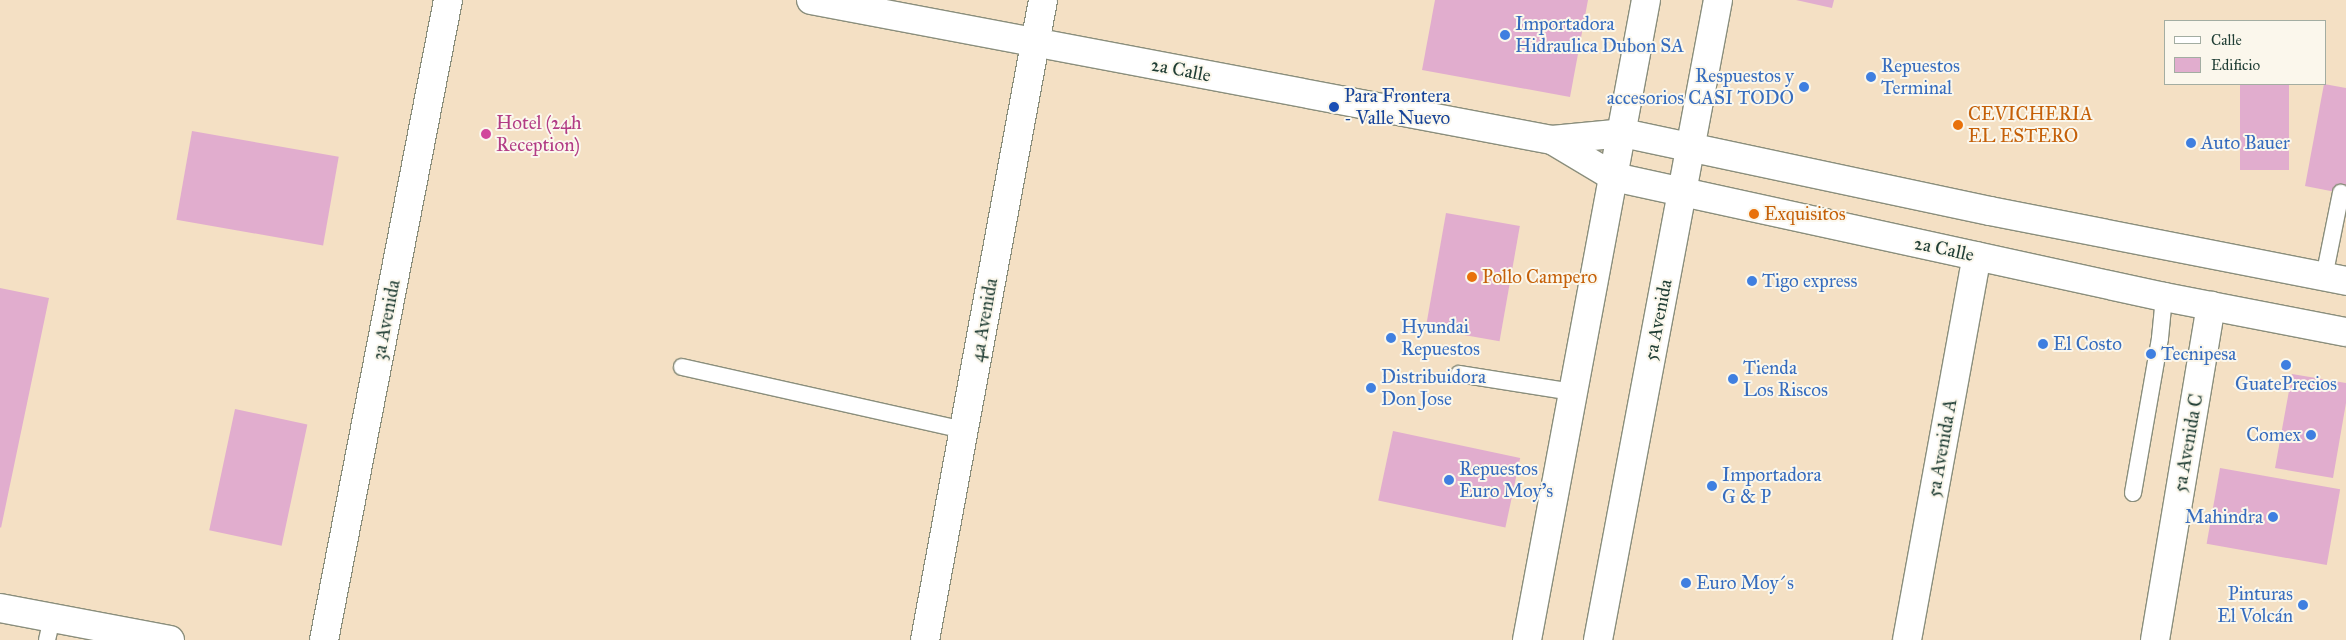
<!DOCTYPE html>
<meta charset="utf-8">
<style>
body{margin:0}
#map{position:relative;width:2346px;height:640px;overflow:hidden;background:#f4e0c4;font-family:"IM FELL Great Primer",serif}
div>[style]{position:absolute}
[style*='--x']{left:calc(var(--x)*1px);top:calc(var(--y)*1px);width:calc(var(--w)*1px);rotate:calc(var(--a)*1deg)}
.building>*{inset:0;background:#e1adce;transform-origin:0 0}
.roads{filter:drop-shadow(1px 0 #8a8e7c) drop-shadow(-1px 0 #8a8e7c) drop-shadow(0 1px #8a8e7c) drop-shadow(0 -1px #8a8e7c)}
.service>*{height:16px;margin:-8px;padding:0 8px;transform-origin:8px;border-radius:8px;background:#fff}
.minor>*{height:28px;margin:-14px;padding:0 14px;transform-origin:14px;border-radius:14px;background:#fff}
.tertiary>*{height:28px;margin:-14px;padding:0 14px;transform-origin:14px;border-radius:14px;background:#fff}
.dots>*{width:14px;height:14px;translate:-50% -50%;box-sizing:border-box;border:2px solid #fbf7ec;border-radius:50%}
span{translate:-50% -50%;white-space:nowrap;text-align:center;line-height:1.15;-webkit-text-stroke:4px #fbf7ec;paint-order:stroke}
.shop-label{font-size:19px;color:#366cbe}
.left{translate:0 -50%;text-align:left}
.right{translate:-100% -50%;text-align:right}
.street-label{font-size:19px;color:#1f3d34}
.transit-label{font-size:19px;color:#164399}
.food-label{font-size:19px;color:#c56008}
.hotel-label{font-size:19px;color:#b23c85}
.legend{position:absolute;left:2164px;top:20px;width:162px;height:65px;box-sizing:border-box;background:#fbf7ec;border:1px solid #a3ada2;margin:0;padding:6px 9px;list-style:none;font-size:15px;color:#1f3d34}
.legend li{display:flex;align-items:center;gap:10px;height:25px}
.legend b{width:25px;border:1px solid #a3ada2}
</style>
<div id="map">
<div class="building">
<div style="clip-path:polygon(1435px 0,1588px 0,1570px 97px,1422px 70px)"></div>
<div style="clip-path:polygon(1796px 0,1834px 0,1832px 8px)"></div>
<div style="left:2240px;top:84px;width:49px;height:86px"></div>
<div style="clip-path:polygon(2324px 84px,2346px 88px,2346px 194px,2305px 186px)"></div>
<div style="left:192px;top:131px;width:149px;height:90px;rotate:10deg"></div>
<div style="left:1446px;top:213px;width:75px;height:117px;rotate:10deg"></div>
<div style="clip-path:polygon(0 288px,49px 298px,1px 528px,0 527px)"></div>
<div style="clip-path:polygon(2292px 374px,2346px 383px,2346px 403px,2333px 478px,2275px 468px)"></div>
<div style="left:235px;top:409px;width:74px;height:124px;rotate:12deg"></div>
<div style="left:1393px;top:431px;width:130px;height:71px;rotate:12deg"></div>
<div style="left:2220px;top:468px;width:122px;height:77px;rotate:10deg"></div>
</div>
<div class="roads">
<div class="service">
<div style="--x:2324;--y:277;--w:86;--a:-78.6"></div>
<div style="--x:682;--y:367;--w:288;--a:12.6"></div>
<div style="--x:1459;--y:374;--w:115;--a:9"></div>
<div style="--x:2133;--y:493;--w:157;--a:-80.1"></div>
<div style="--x:2160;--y:338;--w:41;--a:-84.4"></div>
<div style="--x:47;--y:640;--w:23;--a:-77"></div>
</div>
<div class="minor">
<div style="--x:0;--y:608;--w:173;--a:10.7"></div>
<div style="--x:324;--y:640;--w:652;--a:-79.03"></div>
<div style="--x:925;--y:640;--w:651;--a:-79.55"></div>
<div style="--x:1907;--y:640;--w:390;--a:-79.7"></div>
<div style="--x:2155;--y:640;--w:339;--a:-80.5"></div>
</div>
<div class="tertiary">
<div style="--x:811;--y:0;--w:754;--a:10.7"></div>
<div style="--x:1552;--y:140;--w:71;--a:-5.6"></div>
<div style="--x:1623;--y:133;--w:375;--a:12"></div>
<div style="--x:1990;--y:211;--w:363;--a:11.1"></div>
<div style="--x:1552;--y:140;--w:72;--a:30.8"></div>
<div style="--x:1614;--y:177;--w:563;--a:12.31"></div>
<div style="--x:2164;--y:297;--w:185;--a:10.9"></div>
<div style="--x:1527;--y:640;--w:651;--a:-79.47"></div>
<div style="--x:1598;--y:640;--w:651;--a:-79.38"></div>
</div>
</div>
<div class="dots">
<div style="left:1505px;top:35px;background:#3f7fe0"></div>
<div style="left:1871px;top:77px;background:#3f7fe0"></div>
<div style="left:1804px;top:87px;background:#3f7fe0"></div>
<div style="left:1334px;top:107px;background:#1a4fb4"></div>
<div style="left:1958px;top:125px;background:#e8710a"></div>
<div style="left:486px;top:134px;background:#d1479c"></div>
<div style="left:2191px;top:143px;background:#3f7fe0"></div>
<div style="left:1754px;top:214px;background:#e8710a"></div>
<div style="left:1472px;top:277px;background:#e8710a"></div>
<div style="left:1752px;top:281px;background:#3f7fe0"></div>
<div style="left:1391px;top:338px;background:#3f7fe0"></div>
<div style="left:2043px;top:344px;background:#3f7fe0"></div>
<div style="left:2151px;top:354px;background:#3f7fe0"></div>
<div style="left:2286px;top:365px;background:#3f7fe0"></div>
<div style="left:1733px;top:379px;background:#3f7fe0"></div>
<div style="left:1371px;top:388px;background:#3f7fe0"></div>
<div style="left:2311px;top:435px;background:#3f7fe0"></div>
<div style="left:1449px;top:480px;background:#3f7fe0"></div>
<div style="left:1712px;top:486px;background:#3f7fe0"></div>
<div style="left:2273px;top:517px;background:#3f7fe0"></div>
<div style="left:1686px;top:583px;background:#3f7fe0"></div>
<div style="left:2303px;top:605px;background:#3f7fe0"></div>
</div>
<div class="shop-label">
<span class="left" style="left:1515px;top:35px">Importadora<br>Hidraulica Dubon SA</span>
<span class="left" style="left:1881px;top:77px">Repuestos<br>Terminal</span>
<span class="right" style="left:1794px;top:87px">Respuestos y<br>accesorios CASI TODO</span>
<span class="left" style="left:2201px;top:143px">Auto Bauer</span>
<span class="left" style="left:1762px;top:281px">Tigo express</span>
<span class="left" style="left:1401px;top:338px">Hyundai<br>Repuestos</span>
<span class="left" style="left:2053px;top:344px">El Costo</span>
<span class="left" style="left:2161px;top:354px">Tecnipesa</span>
<span class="left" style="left:1743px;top:379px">Tienda<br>Los Riscos</span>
<span class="left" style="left:1381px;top:388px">Distribuidora<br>Don Jose</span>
<span style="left:2286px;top:384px">GuatePrecios</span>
<span class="right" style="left:2301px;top:435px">Comex</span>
<span class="left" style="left:1459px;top:480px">Repuestos<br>Euro Moy's</span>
<span class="left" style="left:1722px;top:486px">Importadora<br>G &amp; P</span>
<span class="right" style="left:2263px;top:517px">Mahindra</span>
<span class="left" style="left:1696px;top:583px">Euro Moy´s</span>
<span class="right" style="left:2293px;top:605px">Pinturas<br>El Volcán</span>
</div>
<div class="street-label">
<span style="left:1181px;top:70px;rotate:11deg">2a Calle</span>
<span style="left:1944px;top:249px;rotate:12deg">2a Calle</span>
<span style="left:386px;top:320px;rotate:-79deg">3a Avenida</span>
<span style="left:984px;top:320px;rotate:-80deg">4a Avenida</span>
<span style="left:1658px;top:320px;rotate:-79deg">5a Avenida</span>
<span style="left:2188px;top:443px;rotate:-80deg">5a Avenida C</span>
<span style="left:1942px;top:448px;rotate:-80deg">5a Avenida A</span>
</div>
<div class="transit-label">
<span class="left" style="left:1344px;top:107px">Para Frontera<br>- Valle Nuevo</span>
</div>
<div class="food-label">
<span class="left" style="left:1968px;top:125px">CEVICHERIA<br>EL ESTERO</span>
<span class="left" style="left:1764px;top:214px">Exquisitos</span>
<span class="left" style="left:1482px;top:277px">Pollo Campero</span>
</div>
<div class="hotel-label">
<span class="left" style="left:496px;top:134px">Hotel (24h<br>Reception)</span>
</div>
<ul class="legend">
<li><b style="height:6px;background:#fff"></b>Calle</li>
<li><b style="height:14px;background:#e1adce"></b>Edificio</li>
</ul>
</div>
